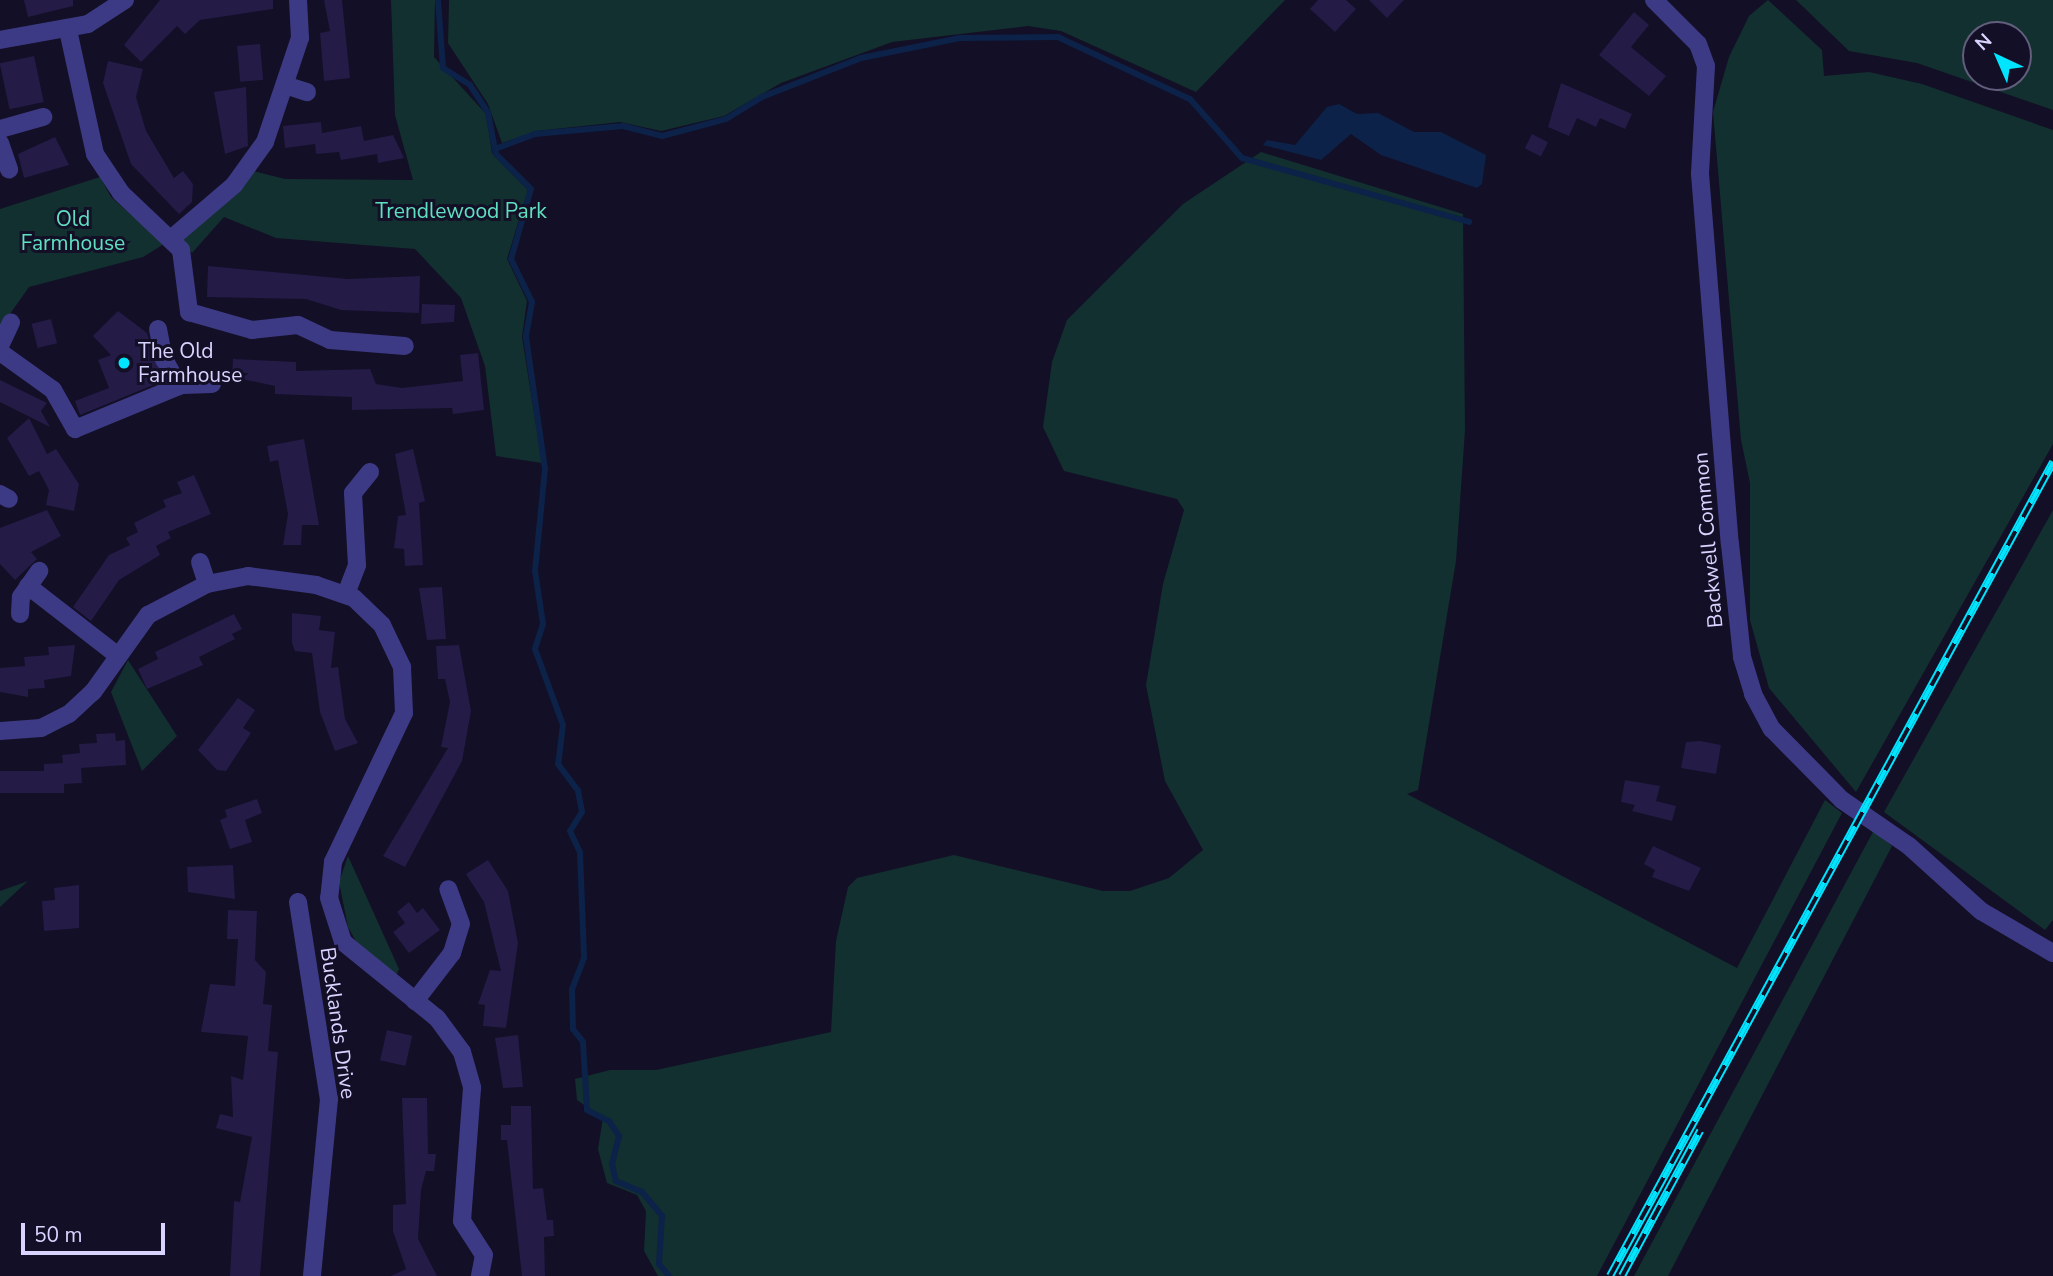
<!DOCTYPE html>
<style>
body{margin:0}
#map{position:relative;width:2053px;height:1276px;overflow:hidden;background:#130f26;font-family:"Nunito Sans",sans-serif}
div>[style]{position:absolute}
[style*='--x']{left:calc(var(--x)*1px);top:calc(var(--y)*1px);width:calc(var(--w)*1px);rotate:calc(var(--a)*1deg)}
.green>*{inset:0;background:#12302f}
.water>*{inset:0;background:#0c2248}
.stream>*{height:6px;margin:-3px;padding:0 3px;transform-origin:3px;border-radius:3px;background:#0c2248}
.building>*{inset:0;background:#241b47;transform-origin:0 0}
.minor>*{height:18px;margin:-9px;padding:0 9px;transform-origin:9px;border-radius:9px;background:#3d3a85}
.rail>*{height:8px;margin-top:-4px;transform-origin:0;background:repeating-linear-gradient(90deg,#130f26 0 16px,#00e5ff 0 32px);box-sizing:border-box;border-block:2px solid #00e5ff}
.dots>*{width:19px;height:19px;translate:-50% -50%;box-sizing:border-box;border:4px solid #130f26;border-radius:50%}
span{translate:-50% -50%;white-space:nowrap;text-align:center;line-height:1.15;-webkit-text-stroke:6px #130f26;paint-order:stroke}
.park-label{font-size:21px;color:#5fe0c0}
.poi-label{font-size:21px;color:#d9d4ff}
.left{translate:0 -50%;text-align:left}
.street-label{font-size:21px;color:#d9d4ff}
.north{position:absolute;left:1962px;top:21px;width:70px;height:70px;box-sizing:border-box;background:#130f26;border:2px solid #625e7d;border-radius:50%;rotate:316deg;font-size:19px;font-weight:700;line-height:28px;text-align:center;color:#d9d4ff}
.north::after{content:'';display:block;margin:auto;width:24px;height:32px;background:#00e5ff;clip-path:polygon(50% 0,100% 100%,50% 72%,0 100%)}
.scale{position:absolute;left:21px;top:1223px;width:144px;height:32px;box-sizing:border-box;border:4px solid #d9d4ff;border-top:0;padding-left:9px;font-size:21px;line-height:24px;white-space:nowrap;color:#d9d4ff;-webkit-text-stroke:5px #130f26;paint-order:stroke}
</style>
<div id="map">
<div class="green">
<div style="clip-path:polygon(391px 0,435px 0,434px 57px,486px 114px,492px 153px,528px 190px,507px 259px,527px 301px,522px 337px,542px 463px,496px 456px,485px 366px,461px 298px,415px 249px,276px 238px,224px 217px,192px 253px,177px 237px,253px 171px,285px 179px,413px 180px,395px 115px)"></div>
<div style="clip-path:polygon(449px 0,1285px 0,1196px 92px,1061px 31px,1028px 26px,892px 42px,781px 83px,724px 116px,661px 131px,620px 122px,536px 131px,502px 143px,488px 104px,448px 43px)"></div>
<div style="clip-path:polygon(1768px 0,1822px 50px,1824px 76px,1869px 72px,1922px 84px,2053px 130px,2053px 444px,1856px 792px,1769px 688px,1750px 620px,1750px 483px,1741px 440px,1713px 112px,1729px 57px,1749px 16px)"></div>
<div style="clip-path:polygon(evenodd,1796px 0,2053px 0,2053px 110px,1917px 63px,1849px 51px,1796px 0,2018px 35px,2018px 77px,1976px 77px,1976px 35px,2018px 35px)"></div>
<div style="clip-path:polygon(1261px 152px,1463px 214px,1465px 430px,1456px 561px,1418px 790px,1407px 794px,1737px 968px,1825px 800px,1842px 813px,1597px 1276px,658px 1276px,644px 1251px,646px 1211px,637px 1195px,607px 1183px,598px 1149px,603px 1118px,577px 1100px,575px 1079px,610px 1070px,656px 1070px,831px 1032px,836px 941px,848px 887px,857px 878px,954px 855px,1103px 891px,1130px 891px,1169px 878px,1203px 850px,1165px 781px,1146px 685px,1163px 584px,1184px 510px,1177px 499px,1064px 471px,1043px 427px,1052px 362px,1067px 320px,1183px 204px)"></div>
<div style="clip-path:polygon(100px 177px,111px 197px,164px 244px,143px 257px,29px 287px,0 328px,0 209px)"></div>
<div style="clip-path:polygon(2053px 510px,2053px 920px,2045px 930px,1884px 812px)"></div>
<div style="clip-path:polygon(128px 660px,177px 736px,142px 771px,111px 692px)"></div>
<div style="clip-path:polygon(1874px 830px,1892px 846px,1668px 1276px,1634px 1276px)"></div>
<div style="clip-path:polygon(348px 856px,399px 969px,396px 976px,358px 945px,348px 927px,339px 882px)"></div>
<div style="clip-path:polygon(28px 881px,0 907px,0 891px)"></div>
</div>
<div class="water">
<div style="clip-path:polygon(1339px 104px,1357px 114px,1378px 113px,1414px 132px,1441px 132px,1486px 155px,1482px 184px,1477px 188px,1381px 155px,1351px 134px,1321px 160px,1263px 145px,1267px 140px,1295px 145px,1327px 107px)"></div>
</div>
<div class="stream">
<div style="--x:438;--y:0;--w:68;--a:85.8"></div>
<div style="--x:443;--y:68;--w:32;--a:32"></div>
<div style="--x:470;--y:85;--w:33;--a:57"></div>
<div style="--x:488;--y:113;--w:42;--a:79"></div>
<div style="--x:496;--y:154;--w:49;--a:45"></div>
<div style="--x:531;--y:189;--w:73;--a:105.9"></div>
<div style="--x:511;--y:259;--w:48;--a:64"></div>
<div style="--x:532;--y:302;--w:36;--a:100"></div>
<div style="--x:526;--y:337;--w:133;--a:81.8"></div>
<div style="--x:545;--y:469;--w:102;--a:95.6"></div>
<div style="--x:535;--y:571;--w:54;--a:81.4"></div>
<div style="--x:543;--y:624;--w:26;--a:108"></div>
<div style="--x:535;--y:649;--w:81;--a:69.8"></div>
<div style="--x:563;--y:725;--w:39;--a:97"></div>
<div style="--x:558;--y:764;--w:34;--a:53"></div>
<div style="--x:578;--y:791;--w:21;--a:79"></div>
<div style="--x:582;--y:812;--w:22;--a:122"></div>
<div style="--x:570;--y:831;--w:23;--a:65"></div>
<div style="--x:580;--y:852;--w:106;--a:87.8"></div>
<div style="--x:584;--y:958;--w:33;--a:111"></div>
<div style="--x:572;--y:989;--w:40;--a:88.6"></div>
<div style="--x:573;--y:1029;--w:16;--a:52"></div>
<div style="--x:583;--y:1042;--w:68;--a:86.6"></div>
<div style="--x:587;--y:1110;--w:25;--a:27"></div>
<div style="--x:609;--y:1121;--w:18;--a:56"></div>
<div style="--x:619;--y:1136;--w:29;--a:104"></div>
<div style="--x:612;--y:1164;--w:17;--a:77"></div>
<div style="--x:616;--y:1181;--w:28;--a:23"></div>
<div style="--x:642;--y:1192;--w:31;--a:50"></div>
<div style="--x:662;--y:1216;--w:48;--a:93.6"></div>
<div style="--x:659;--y:1264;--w:16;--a:50"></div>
<div style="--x:495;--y:149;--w:43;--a:-20.6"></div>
<div style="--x:535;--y:134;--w:88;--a:-5.2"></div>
<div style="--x:623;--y:126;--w:40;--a:14.4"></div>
<div style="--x:662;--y:136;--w:66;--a:-14.9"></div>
<div style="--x:726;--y:119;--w:42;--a:-31.4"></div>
<div style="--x:762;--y:97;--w:106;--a:-21.5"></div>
<div style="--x:861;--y:58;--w:101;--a:-11.4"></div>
<div style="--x:960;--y:38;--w:98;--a:-0.6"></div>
<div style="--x:1058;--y:37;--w:146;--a:25.2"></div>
<div style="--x:1190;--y:99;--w:79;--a:48.6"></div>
<div style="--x:1242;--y:158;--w:236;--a:15.7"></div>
</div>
<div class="building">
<div style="clip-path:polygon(24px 0,73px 0,73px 6px,28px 17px)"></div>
<div style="clip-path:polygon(160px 0,273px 0,273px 9px,200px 20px,185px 34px,177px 26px,141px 62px,124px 45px)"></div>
<div style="clip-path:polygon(324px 0,342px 0,350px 78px,324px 81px,320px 33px,330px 31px)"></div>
<div style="clip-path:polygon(1318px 0,1346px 0,1356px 9px,1335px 32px,1310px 9px)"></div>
<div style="clip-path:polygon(1369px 0,1404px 0,1387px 18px)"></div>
<div style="clip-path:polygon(1634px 12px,1649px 25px,1631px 47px,1666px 76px,1649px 96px,1599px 55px)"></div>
<div style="left:260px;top:44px;width:36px;height:23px;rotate:85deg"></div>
<div style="left:34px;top:56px;width:47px;height:35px;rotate:78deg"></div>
<div style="clip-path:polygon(108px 61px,143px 69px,136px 97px,146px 131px,174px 178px,183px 171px,193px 184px,192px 202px,179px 214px,131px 164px,103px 83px)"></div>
<div style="clip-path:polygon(1561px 83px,1632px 114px,1625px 129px,1600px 118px,1596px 127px,1577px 118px,1569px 136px,1548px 127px)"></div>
<div style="clip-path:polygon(246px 87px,248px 146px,225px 154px,214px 92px)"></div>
<div style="clip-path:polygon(321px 122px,322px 133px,361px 126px,364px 141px,393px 135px,404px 158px,378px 163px,377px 154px,341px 160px,339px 152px,316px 154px,315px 144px,285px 148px,283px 126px)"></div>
<div style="left:1532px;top:134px;width:18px;height:16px;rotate:27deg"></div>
<div style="clip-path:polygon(55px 137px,69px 165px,24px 178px,18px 154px)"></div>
<div style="clip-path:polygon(208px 266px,348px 279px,420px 276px,419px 313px,341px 310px,306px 299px,207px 297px)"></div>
<div style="clip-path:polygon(422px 304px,455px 305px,454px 322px,421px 324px)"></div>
<div style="clip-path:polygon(118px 311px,147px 333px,163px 381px,80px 415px,75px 401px,109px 388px,98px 360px,111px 355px,93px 336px)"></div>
<div style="left:51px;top:319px;width:25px;height:20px;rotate:76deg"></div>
<div style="clip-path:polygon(478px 353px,484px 410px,453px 414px,452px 408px,352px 410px,352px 397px,275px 394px,275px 386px,232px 377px,233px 359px,296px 362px,296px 371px,370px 369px,376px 384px,402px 388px,463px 381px,460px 355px)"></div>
<div style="clip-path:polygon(0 380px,47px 403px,41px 411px,50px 427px,0 402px)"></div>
<div style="clip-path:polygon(29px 418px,47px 454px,56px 449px,79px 484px,74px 511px,46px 505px,49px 490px,39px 471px,29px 476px,7px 438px)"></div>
<div style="clip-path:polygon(304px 439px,319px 525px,302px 525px,301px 545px,283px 545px,288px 514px,278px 460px,270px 462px,267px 446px)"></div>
<div style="clip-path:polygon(413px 449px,425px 501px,419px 503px,423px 565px,405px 566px,404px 549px,394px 548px,398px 516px,406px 515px,395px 454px)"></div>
<div style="clip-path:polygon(194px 475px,211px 514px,168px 532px,171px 538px,156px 546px,160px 555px,119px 580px,91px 621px,73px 607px,109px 555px,130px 545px,126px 538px,138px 532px,134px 523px,166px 507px,163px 500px,182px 493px,177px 482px)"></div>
<div style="clip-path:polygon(47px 510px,61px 536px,31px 552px,37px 559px,15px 580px,0 564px,0 528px)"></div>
<div style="clip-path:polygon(442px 587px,446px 639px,427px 640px,419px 588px)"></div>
<div style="clip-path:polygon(292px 613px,321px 616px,319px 630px,335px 632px,331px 668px,338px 667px,345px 719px,358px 743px,335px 751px,320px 712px,312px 653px,295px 651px,292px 643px)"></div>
<div style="clip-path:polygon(234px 614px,242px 629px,232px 634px,235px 639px,199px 657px,203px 665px,147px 689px,138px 669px,158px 659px,155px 652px)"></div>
<div style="clip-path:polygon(75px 645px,71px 676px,44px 680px,45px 688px,28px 689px,28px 697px,0 692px,0 668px,25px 666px,24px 657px,49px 655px,48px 647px)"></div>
<div style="clip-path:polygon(459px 645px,471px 711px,462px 761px,405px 867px,383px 856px,448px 748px,441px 747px,450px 702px,445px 679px,438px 679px,436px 646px)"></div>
<div style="clip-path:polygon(238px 698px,255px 710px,243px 728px,251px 733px,226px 771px,217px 770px,198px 750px)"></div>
<div style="clip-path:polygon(115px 733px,116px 741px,125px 740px,126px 765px,81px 768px,82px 783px,64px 784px,64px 793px,0 793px,0 771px,44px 771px,44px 764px,63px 763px,62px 755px,80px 753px,79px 744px,97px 743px,96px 734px)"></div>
<div style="clip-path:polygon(1700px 741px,1721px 745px,1716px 774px,1681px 768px,1686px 742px)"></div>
<div style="clip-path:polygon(1625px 780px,1660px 786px,1656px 801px,1676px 806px,1672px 821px,1632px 811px,1635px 805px,1621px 802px)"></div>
<div style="clip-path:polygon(257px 799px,262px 813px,245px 820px,252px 842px,230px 849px,220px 820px,227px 817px,225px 810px)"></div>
<div style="clip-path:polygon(1653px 846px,1701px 868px,1689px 891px,1652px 877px,1655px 870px,1644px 864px)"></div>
<div style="clip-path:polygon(488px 860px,508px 891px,518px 943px,506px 1028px,483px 1026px,485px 1005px,478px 1004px,490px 970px,501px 971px,484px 902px,466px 874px)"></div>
<div style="clip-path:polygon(233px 865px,235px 899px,188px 892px,187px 867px)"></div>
<div style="clip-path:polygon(79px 885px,79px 928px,44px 931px,42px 901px,55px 900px,54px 888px)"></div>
<div style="clip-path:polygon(409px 902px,417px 913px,423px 908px,440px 930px,409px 953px,393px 932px,405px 923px,397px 912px)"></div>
<div style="clip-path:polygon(228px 910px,257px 911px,255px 960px,266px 972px,263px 1004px,272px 1005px,268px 1051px,278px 1052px,260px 1276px,230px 1276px,234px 1201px,240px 1202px,252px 1137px,216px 1128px,220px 1114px,233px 1117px,231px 1076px,243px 1080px,248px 1036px,201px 1032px,210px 984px,235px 986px,238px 939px,227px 939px)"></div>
<div style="left:387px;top:1030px;width:26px;height:31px;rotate:13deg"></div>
<div style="clip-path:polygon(518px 1035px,523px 1087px,503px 1088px,495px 1038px)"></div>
<div style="clip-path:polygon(402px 1098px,427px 1098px,428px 1154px,436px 1154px,434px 1171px,426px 1171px,421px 1190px,418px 1239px,437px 1276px,391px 1276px,406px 1269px,393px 1231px,393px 1205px,406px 1204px)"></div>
<div style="clip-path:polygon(511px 1106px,531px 1106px,533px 1189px,543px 1188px,547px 1220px,553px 1220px,554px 1236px,544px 1237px,545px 1276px,522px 1276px,507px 1140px,501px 1140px,501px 1125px,511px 1125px)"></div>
</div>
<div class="minor">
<div style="--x:1654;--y:0;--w:62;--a:45"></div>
<div style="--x:1698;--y:44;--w:23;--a:70"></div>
<div style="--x:1706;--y:66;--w:108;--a:93.2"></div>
<div style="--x:1700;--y:174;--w:371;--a:85.4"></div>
<div style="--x:1730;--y:544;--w:114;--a:83.9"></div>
<div style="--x:1742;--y:657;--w:39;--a:73"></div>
<div style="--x:1753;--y:694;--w:40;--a:62"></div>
<div style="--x:1772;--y:729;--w:100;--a:45.4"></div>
<div style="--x:1842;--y:800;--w:81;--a:34.5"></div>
<div style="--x:1909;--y:846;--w:97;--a:42.1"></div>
<div style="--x:1981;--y:911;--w:83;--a:30.3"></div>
<div style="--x:68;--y:30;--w:127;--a:77.7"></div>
<div style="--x:95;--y:154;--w:47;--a:56.3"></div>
<div style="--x:121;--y:193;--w:83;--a:43.5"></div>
<div style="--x:181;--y:250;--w:63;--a:82.6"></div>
<div style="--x:189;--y:312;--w:66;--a:15.9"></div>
<div style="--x:252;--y:330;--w:46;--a:-6.2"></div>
<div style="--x:298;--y:325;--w:35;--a:25"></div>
<div style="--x:330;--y:340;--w:75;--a:4.6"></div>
<div style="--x:0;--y:40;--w:89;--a:-10.3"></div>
<div style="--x:88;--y:24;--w:44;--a:-33"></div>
<div style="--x:288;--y:86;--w:20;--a:18"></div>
<div style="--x:0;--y:129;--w:45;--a:-15.6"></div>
<div style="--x:0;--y:143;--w:28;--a:71"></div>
<div style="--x:172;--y:238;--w:82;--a:-40.5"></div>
<div style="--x:234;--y:185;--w:53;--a:-54.2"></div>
<div style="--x:265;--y:142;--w:110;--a:-71.4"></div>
<div style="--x:300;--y:38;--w:38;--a:-93"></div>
<div style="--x:158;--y:329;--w:31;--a:79"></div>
<div style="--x:164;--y:359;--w:31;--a:61"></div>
<div style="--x:0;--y:346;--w:26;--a:-65"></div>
<div style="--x:0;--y:352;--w:65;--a:35.6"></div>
<div style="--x:53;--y:390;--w:45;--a:60.6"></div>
<div style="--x:75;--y:429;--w:116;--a:-22.4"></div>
<div style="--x:182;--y:385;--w:30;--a:-2"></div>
<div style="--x:0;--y:494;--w:10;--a:29"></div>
<div style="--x:200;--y:562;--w:23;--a:72"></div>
<div style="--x:28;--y:586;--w:113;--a:37.8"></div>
<div style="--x:346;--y:594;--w:31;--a:-69"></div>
<div style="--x:357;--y:565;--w:72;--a:-93.2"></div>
<div style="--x:353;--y:493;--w:27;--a:-51"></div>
<div style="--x:20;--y:614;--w:17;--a:-87"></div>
<div style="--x:21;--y:597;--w:32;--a:-55"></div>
<div style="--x:0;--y:731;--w:41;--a:-4.2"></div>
<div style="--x:41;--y:728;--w:31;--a:-27"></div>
<div style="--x:69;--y:714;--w:33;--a:-43"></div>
<div style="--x:93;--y:692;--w:95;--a:-54.5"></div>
<div style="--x:148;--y:615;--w:67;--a:-27.7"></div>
<div style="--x:207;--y:584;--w:42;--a:-11"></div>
<div style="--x:248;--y:576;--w:69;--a:7.5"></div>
<div style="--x:316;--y:585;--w:40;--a:18.9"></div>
<div style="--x:354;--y:598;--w:39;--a:44"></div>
<div style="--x:382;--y:625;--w:47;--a:64.5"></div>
<div style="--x:402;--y:667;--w:46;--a:87.5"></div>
<div style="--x:404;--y:713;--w:165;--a:115.5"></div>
<div style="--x:333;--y:862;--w:36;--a:96"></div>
<div style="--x:329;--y:898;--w:46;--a:72.3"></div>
<div style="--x:343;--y:942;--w:121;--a:39"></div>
<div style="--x:437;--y:1018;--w:42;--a:53.7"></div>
<div style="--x:462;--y:1052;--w:37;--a:74"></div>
<div style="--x:472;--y:1088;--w:133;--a:94.3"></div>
<div style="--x:462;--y:1221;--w:40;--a:57.1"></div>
<div style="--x:484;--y:1255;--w:21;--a:101"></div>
<div style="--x:298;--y:902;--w:199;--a:81.1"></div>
<div style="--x:329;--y:1099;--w:178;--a:95.5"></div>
<div style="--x:415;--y:1001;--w:61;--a:-52.4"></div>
<div style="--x:452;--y:953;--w:30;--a:-73"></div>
<div style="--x:461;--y:924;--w:37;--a:-110"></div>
</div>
<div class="rail">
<div style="--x:1610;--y:1276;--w:927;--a:-61.44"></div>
<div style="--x:1622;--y:1276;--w:165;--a:-61.7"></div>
</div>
<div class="dots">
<div style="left:124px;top:363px;background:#00e5ff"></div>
</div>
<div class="park-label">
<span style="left:461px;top:211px">Trendlewood Park</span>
<span style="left:73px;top:231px">Old<br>Farmhouse</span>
</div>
<div class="poi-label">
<span class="left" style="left:138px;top:363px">The Old<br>Farmhouse</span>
</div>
<div class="street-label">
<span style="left:1708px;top:540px;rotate:-95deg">Backwell Common</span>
<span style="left:338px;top:1023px;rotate:82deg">Bucklands Drive</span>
</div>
<div class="north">N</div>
<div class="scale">50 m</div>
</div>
